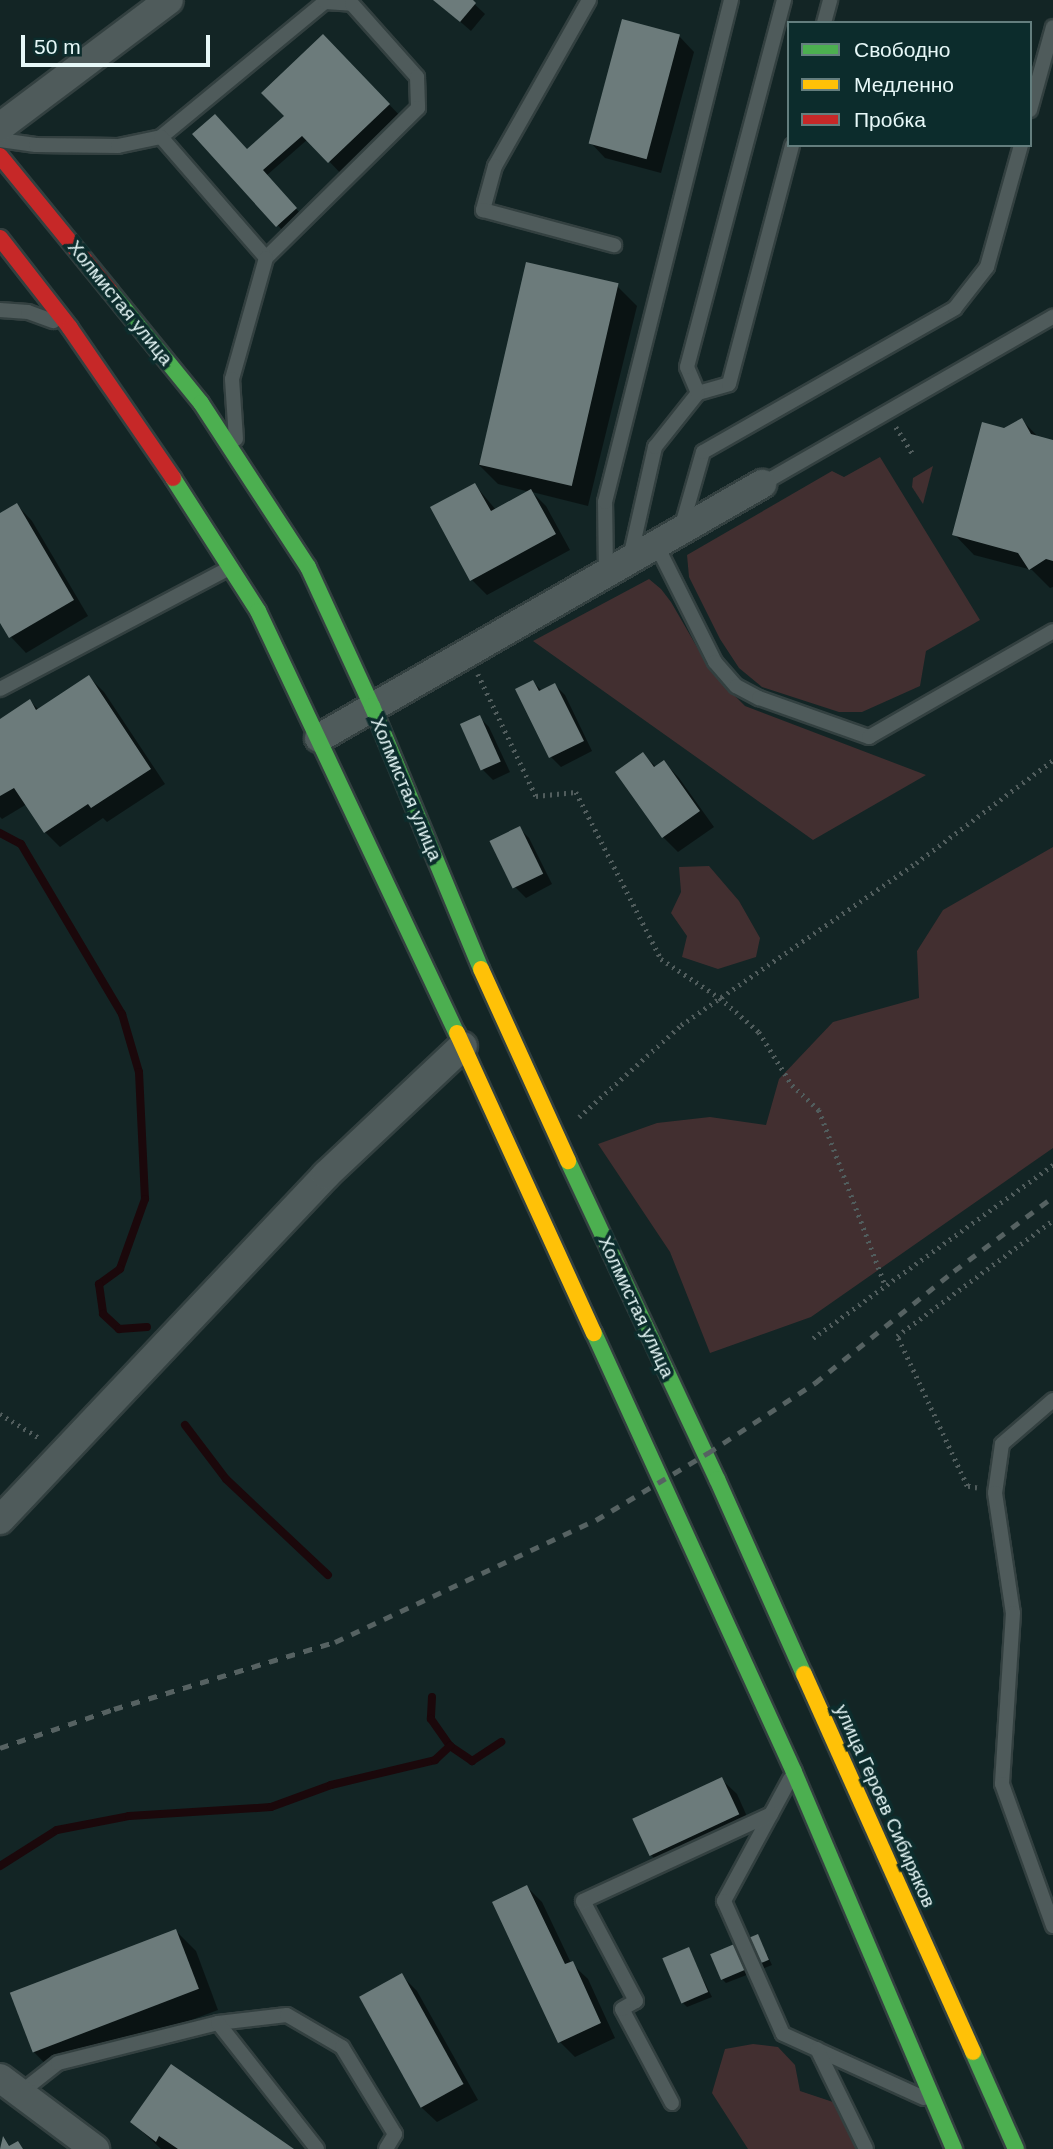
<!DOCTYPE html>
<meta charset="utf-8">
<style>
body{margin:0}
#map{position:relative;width:1053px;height:2149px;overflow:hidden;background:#132525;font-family:Arial,sans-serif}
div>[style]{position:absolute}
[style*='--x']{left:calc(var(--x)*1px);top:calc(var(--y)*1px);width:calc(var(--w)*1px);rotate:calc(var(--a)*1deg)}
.green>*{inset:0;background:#422f30}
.shadow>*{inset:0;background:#0007}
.stream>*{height:8px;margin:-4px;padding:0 4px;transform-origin:4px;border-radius:4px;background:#1b080b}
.building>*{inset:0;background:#6c7b7b;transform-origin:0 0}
.path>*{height:4.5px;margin-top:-2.25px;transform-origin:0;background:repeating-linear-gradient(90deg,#515d5d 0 2px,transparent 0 7px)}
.roads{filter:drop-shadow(2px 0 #334040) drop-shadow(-2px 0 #334040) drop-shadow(0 2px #334040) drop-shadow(0 -2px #334040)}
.lane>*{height:14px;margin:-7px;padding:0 7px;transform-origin:7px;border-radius:7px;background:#4f5b5b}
.street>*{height:28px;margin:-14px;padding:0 14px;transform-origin:14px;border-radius:14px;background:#4f5b5b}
.fast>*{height:16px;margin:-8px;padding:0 8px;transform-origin:8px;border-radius:8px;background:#4caf50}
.slow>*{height:16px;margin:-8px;padding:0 8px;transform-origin:8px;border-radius:8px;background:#ffc107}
.jam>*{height:16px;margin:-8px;padding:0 8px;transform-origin:8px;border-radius:8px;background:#c62828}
.rail>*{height:5px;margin-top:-2.5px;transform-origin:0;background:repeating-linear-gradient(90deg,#566262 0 9px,transparent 0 18px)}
span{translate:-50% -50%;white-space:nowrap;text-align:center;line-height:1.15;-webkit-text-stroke:7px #0c2c2c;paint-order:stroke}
.street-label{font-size:19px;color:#e7f8f8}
.legend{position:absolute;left:787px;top:21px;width:245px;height:126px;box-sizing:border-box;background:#0c2c2c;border:2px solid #647e7e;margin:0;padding:9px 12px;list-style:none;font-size:21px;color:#e7f8f8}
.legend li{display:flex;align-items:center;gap:14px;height:35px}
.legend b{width:35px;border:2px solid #647e7e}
.scale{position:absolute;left:21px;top:35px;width:189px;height:32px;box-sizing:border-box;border:4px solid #e7f8f8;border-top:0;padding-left:9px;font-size:21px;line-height:24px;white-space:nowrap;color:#e7f8f8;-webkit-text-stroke:5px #0c2c2c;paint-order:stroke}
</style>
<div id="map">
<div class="green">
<div style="clip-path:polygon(880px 457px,980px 620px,926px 651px,920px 686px,862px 712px,839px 712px,762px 687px,739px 668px,720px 639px,689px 577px,687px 555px,832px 471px,844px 477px)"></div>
<div style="clip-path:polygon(933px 466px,923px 504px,912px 487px,913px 478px)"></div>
<div style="clip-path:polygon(649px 579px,661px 589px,671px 602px,712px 673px,745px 706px,926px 775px,813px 840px,533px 641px)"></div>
<div style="clip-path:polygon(1053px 847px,1053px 1148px,811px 1317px,710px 1353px,670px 1252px,598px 1144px,657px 1123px,710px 1117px,766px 1125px,779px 1079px,833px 1022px,919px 998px,917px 951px,943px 910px)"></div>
<div style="clip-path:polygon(709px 866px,739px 901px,760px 938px,756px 957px,718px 969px,682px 957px,687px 936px,671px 913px,681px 892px,679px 867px)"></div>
<div style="clip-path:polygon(753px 2044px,778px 2047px,795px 2065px,800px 2091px,839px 2104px,847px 2131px,860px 2141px,862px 2149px,748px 2149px,712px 2093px,725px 2049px)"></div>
</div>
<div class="shadow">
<div style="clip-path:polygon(435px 0,470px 0,485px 14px,471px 31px)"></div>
<div style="clip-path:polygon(679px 36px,694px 52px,661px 173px,605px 158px,590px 142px)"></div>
<div style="clip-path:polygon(338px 51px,404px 120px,344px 177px,308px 139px,266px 176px,300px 213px,282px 230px,195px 134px,247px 151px,286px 116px)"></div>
<div style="clip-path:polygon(617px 286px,637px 306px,588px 506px,532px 492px,546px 506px,570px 550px,487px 595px,472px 580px,475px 485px,496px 510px,530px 492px,498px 484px,478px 464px)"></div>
<div style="clip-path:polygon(1022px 420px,1040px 439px,1053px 442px,1053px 587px,1050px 588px,1032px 570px,974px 555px,954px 534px,1005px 429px)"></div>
<div style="clip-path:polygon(17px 505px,32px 521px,88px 616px,26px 653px,11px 637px,0 619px,0 515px)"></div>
<div style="clip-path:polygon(89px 677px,104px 692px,165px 784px,107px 822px,103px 818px,60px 847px,45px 832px,27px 804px,2px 819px,0 817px,0 721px,30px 701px,39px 710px)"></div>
<div style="clip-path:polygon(533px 682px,542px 691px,555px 685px,565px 695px,592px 751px,561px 767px,551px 757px)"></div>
<div style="clip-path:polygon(479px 717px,489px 727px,510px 772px,493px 780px,483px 770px)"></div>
<div style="clip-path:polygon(643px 754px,656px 767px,664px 762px,679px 778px,714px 827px,678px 852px,663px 837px)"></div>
<div style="clip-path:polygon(519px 828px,529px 838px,552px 884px,526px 898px,515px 887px)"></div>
<div style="clip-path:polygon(721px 1779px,737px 1794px,753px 1830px,666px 1870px,651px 1855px)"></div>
<div style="clip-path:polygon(527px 1887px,542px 1902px,571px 1963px,588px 1979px,615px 2038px,575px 2057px,560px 2042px)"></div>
<div style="clip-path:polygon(176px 1931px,196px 1951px,218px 2010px,53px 2072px,33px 2051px)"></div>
<div style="clip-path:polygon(758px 1936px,772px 1965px,726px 1983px,722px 1979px)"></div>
<div style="clip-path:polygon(688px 1949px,712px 1997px,687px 2007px,683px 2003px)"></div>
<div style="clip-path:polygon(402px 1976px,417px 1991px,478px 2100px,437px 2122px,421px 2107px)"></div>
<div style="clip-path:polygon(132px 2122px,291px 2149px,161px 2149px)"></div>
</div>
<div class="stream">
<div style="--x:0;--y:833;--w:24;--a:28"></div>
<div style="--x:21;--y:844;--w:198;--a:59.3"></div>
<div style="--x:122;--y:1014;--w:60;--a:73.7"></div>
<div style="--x:139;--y:1072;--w:127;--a:87.3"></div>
<div style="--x:145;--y:1199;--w:74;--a:109.7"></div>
<div style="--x:120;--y:1269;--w:26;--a:144"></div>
<div style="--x:99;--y:1284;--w:30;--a:82"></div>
<div style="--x:103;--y:1314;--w:22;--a:43"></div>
<div style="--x:119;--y:1329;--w:28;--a:-4"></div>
<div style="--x:185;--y:1425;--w:68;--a:52.8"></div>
<div style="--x:226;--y:1479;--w:140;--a:43.3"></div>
<div style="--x:432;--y:1697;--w:22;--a:93"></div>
<div style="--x:431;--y:1719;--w:33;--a:55"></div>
<div style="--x:450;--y:1746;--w:27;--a:34"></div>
<div style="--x:472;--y:1761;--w:35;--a:-33"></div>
<div style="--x:0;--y:1866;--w:67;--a:-32.3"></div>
<div style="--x:57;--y:1830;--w:73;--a:-11"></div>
<div style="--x:129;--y:1816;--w:142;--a:-3.6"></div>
<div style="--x:271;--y:1807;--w:64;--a:-20.1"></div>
<div style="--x:331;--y:1785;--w:107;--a:-13.5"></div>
<div style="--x:435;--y:1760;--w:21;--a:-43"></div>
</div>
<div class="building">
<div style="clip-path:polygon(433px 0,473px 0,476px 3px,460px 22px)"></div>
<div style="left:622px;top:19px;width:60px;height:129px;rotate:15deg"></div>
<div style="clip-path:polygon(323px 34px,390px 104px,328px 163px,302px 136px,263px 170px,297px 208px,276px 227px,192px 134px,215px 114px,247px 149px,284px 116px,261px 93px)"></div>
<div style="left:526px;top:262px;width:95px;height:208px;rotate:13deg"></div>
<div style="clip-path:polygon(1022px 418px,1031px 434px,1053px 440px,1053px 561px,1046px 559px,1029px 570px,1018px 553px,952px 535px,982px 422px,1004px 428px)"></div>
<div style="clip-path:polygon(475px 483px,491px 511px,531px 489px,556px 534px,470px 581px,430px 507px)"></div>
<div style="clip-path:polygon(17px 503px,74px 600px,9px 638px,0 623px,0 513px)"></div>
<div style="clip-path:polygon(89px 675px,151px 769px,91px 808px,88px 804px,44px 833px,14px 788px,0 796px,0 719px,30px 699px,36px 710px)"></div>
<div style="clip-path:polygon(533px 680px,539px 691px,555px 683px,584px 741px,549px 758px,515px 689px)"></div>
<div style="left:480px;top:715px;width:51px;height:22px;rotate:66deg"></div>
<div style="clip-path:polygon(643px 752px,654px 767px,664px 760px,700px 811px,662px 838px,615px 772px)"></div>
<div style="left:520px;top:826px;width:53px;height:34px;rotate:64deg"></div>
<div style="left:722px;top:1777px;width:41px;height:99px;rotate:65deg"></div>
<div style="clip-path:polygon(527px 1885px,565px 1964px,573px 1961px,601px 2023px,558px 2043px,492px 1902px)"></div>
<div style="left:176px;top:1929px;width:64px;height:178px;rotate:69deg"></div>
<div style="left:758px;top:1934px;width:28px;height:52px;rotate:67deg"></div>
<div style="left:689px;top:1947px;width:49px;height:29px;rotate:67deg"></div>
<div style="left:402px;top:1973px;width:127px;height:49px;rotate:61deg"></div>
<div style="clip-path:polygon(171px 2064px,294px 2149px,178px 2149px,159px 2136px,156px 2142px,130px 2122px)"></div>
<div style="clip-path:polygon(3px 2136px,9px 2146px,18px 2141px,23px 2149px,0 2149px)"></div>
</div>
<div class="path">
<div style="--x:896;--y:427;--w:31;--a:58"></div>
<div style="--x:478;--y:674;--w:135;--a:64.6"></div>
<div style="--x:536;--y:796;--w:40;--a:-5.7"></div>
<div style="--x:576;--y:792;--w:187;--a:63"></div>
<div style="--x:661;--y:959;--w:71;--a:33.5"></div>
<div style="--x:720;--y:998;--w:52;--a:41.1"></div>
<div style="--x:759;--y:1032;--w:62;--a:58.1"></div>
<div style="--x:792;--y:1085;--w:37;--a:43"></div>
<div style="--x:819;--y:1110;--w:187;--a:69.3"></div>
<div style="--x:579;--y:1117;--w:137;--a:-42"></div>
<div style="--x:681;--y:1025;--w:285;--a:-34.6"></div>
<div style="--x:916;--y:863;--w:171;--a:-36.9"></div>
<div style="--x:813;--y:1338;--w:296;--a:-35.8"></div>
<div style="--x:0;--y:1414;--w:48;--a:31.4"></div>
<div style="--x:977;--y:1488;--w:10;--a:-169"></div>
<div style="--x:967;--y:1486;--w:166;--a:-115"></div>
<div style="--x:897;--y:1336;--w:194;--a:-36.6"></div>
</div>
<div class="roads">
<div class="lane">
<div style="--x:589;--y:0;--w:191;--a:119.5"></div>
<div style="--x:495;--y:166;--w:46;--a:105.3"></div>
<div style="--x:483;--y:210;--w:136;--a:15"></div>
<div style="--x:824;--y:23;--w:24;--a:-75"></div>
<div style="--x:1030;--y:110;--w:86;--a:-74.5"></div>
<div style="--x:161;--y:137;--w:212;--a:-39.5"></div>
<div style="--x:325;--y:2;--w:27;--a:4"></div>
<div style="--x:352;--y:4;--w:98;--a:48.3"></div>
<div style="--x:417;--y:77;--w:31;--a:88"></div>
<div style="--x:418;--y:108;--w:214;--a:135.4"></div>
<div style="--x:0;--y:140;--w:36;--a:8"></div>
<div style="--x:36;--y:145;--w:82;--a:0.7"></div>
<div style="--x:118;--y:146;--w:44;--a:-11.8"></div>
<div style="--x:161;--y:137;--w:160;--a:49"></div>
<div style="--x:266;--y:258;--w:126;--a:105.7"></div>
<div style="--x:232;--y:379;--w:60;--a:86.2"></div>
<div style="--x:0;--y:310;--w:28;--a:4"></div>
<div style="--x:28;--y:312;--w:27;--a:20"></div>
<div style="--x:698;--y:393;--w:32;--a:-16"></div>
<div style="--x:729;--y:384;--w:247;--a:-75.2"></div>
<div style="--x:762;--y:484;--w:336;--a:-29.9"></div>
<div style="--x:681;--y:529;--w:80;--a:-74.1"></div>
<div style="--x:703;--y:452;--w:290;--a:-29.7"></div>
<div style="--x:955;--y:308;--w:52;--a:-52"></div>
<div style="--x:987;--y:267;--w:127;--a:-74.4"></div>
<div style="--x:656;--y:544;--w:132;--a:63.4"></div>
<div style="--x:715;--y:662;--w:32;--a:49"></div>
<div style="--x:736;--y:686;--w:26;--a:28"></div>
<div style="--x:759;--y:698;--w:117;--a:19.5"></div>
<div style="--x:869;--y:737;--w:212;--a:-29.9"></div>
<div style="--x:630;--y:558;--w:114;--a:-77.3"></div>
<div style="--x:655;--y:447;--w:69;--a:-51.5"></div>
<div style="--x:698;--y:393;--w:28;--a:-113"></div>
<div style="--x:687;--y:367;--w:380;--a:-75.2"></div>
<div style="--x:606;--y:571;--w:69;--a:-90.8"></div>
<div style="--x:605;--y:502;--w:518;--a:-75.91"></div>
<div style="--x:0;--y:689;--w:258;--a:-27.8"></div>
<div style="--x:1053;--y:1400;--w:67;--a:139.2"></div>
<div style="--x:1002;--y:1444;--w:49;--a:98.1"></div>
<div style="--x:995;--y:1493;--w:121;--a:81.5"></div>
<div style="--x:1013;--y:1613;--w:171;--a:93.7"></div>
<div style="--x:1002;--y:1784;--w:151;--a:70.2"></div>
<div style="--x:790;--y:1779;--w:139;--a:118.4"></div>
<div style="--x:724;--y:1901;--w:145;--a:66.1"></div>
<div style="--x:783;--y:2034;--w:155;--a:24.4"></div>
<div style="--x:218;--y:2023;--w:69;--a:-6.6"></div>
<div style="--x:287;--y:2015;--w:64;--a:30.2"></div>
<div style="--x:342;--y:2047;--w:102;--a:58.7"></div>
<div style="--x:395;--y:2134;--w:17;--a:121"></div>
<div style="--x:817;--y:2049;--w:111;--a:63.9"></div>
<div style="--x:20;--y:2093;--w:48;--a:-38.3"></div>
<div style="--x:58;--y:2063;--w:165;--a:-14"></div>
<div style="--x:218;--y:2023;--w:160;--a:51.8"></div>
<div style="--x:672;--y:2103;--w:106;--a:-118"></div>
<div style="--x:622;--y:2009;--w:16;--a:-30"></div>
<div style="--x:636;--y:2001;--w:113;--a:-117.9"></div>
<div style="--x:583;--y:1901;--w:207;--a:-24.8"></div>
</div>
<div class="street">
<div style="--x:0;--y:127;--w:211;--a:-36.9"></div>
<div style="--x:319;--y:738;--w:511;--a:-29.83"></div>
<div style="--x:0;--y:1520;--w:475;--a:-46.6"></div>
<div style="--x:326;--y:1175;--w:188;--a:-43.3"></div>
<div style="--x:0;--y:2078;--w:119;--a:36.8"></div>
</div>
<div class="fast">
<div style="--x:110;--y:291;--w:144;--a:50.9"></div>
<div style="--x:201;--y:403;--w:196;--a:56.9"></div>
<div style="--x:308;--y:567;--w:153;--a:65.3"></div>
<div style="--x:372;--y:706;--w:285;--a:67.5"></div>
<div style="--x:173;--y:478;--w:158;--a:57.4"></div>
<div style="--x:258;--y:611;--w:467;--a:64.8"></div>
<div style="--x:568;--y:1161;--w:351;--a:64.9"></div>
<div style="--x:717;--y:1479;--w:214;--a:66"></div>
<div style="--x:594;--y:1333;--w:482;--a:65.5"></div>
<div style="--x:794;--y:1772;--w:410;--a:67"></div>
<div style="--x:973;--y:2052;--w:106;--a:66.1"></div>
</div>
<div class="slow">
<div style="--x:481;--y:969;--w:211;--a:65.6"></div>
<div style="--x:457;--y:1033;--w:330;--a:65.5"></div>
<div style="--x:804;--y:1674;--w:414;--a:65.9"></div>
</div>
<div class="jam">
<div style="--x:0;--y:156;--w:174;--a:50.8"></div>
<div style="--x:0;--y:238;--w:114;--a:52.1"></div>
<div style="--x:70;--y:328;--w:182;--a:55.5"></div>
</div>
</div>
<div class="rail">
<div style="--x:0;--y:1748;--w:120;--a:-18.9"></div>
<div style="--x:114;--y:1709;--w:231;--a:-16.9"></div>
<div style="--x:335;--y:1642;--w:288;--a:-25.1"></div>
<div style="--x:596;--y:1520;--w:131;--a:-30.9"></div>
<div style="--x:708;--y:1453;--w:128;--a:-33.2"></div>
<div style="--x:815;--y:1383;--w:179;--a:-38.9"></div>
<div style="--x:954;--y:1271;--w:124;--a:-36.8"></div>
</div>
<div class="street-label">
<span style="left:120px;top:303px;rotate:51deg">Холмистая улица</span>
<span style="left:406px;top:789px;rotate:67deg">Холмистая улица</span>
<span style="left:636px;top:1307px;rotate:65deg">Холмистая улица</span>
<span style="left:885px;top:1806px;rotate:66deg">улица Героев Сибиряков</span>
</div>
<ul class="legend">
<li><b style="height:9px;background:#4caf50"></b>Свободно</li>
<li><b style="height:9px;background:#ffc107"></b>Медленно</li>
<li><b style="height:9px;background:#c62828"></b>Пробка</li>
</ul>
<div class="scale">50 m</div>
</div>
